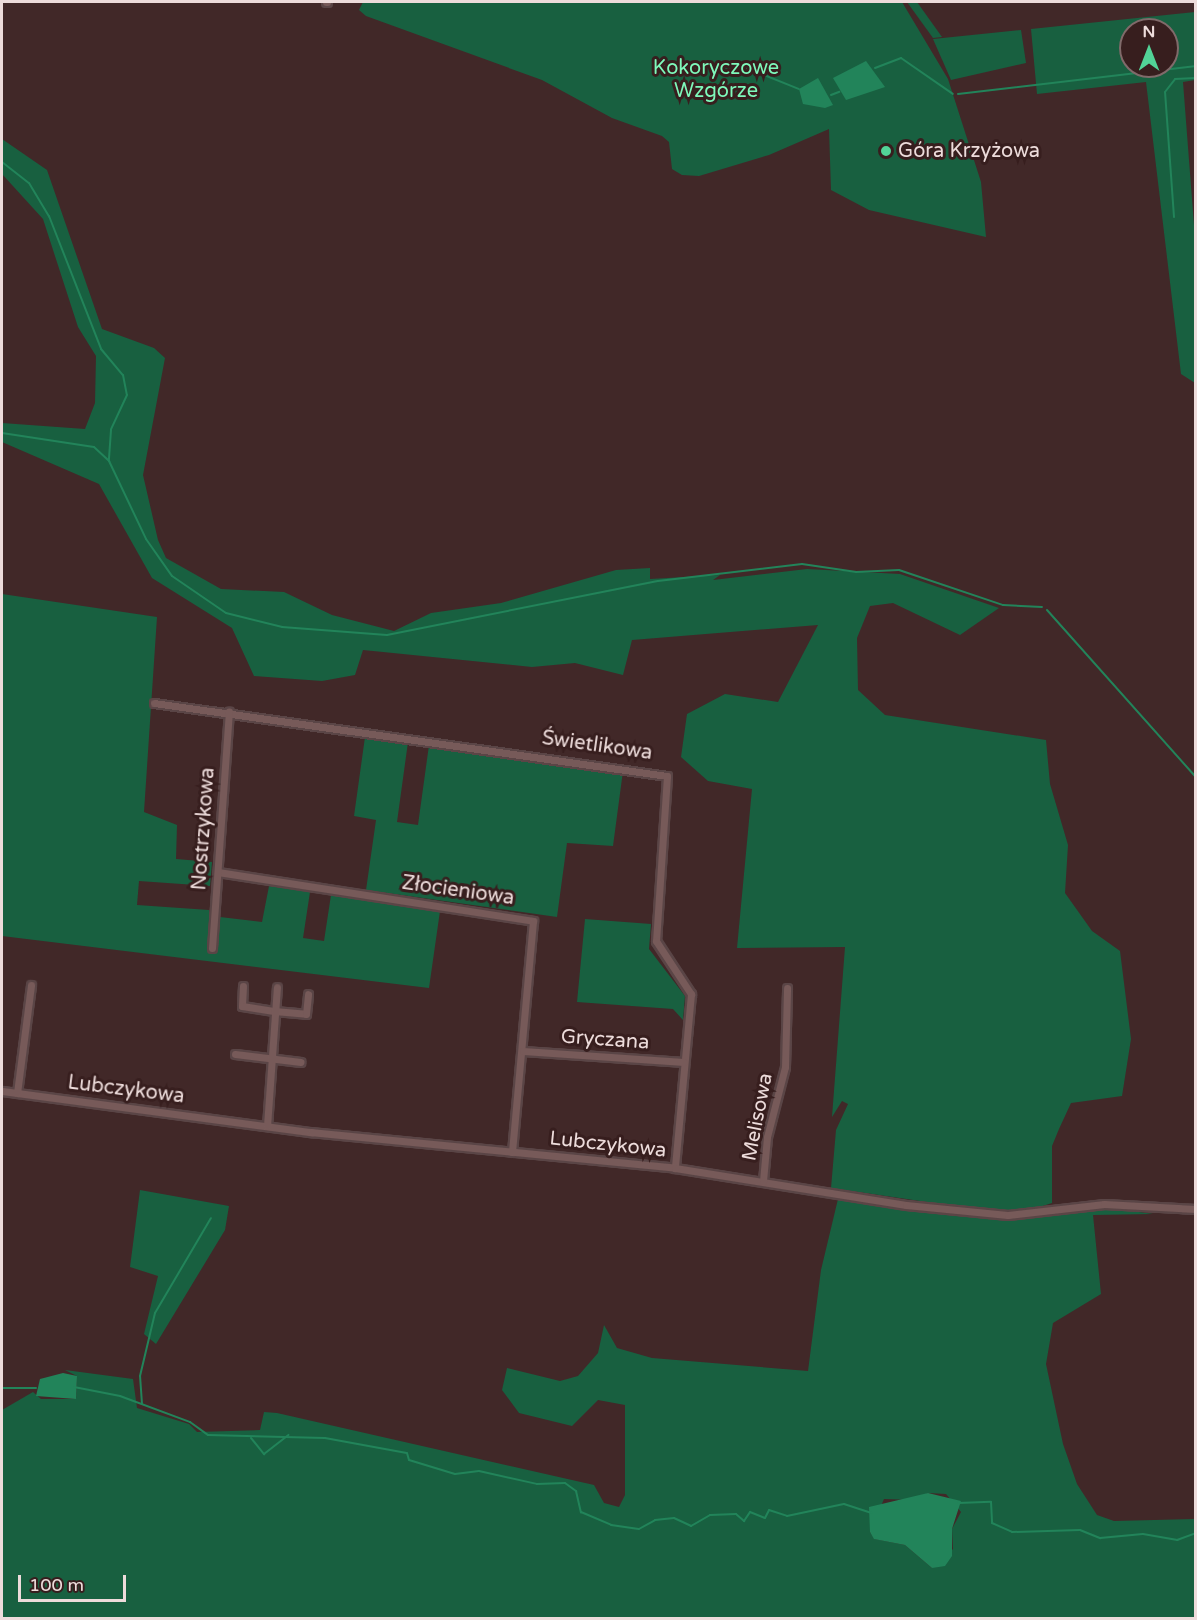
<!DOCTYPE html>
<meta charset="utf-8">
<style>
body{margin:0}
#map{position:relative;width:1197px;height:1620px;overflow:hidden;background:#412828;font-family:"Varela Round",sans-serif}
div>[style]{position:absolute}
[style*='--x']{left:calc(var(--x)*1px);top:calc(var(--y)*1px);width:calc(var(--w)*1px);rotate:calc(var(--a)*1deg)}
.green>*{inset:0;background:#186040}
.water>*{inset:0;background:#22845a}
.stream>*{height:2px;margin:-1px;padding:0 1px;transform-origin:1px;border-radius:1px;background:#22845a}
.roads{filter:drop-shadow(2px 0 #5a4546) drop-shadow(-2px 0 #5a4546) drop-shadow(0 2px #5a4546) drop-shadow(0 -2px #5a4546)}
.minor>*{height:7px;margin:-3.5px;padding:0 3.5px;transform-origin:3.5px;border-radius:3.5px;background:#775a59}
.dots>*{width:16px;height:16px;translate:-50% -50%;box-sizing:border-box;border:3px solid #371e1e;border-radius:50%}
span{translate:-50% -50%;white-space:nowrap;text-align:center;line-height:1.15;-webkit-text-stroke:6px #371e1e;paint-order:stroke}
.park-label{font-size:20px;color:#7ef9bb}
.poi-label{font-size:20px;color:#eddcdb}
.left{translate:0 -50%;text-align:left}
.street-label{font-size:20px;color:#eddcdb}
.frame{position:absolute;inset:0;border:3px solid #eddcdb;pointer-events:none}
.north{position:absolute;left:1119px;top:18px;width:60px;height:60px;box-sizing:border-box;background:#371e1e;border:2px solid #806a6a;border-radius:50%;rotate:0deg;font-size:16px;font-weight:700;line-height:24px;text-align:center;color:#eddcdb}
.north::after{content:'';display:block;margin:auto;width:21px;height:27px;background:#52d397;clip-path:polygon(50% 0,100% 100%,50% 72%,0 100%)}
.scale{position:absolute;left:18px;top:1575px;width:108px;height:27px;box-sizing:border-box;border:3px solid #eddcdb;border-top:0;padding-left:8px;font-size:18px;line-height:21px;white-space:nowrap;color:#eddcdb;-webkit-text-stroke:4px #371e1e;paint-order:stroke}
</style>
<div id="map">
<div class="green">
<div style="clip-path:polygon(363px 2px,902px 2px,948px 79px,981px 182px,986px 237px,869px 210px,831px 190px,829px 129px,769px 155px,699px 176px,682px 175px,672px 169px,669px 142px,662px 136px,612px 118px,542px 80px,366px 16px,359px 10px)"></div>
<div style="clip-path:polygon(907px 2px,917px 2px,942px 37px,933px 38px)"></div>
<div style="clip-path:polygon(evenodd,1195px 12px,1195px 80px,1183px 82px,1195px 238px,1195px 383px,1181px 374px,1146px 82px,1037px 94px,1031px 29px,1195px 12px,1131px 30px,1167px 30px,1167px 66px,1131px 66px,1131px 30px)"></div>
<div style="clip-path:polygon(1021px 30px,1026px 63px,951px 80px,933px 39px)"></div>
<div style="clip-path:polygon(2px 139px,47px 170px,102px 329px,154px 348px,165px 358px,143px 475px,158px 540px,166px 558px,221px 589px,284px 592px,332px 615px,394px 631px,431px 613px,501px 603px,616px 570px,650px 568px,650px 579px,720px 575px,713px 580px,807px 569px,900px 574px,999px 608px,960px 635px,893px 603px,870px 606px,857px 638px,858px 690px,885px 715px,1046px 740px,1050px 784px,1068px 845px,1065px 893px,1092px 931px,1120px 951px,1131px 1039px,1122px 1096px,1071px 1103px,1059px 1129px,1052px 1146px,1052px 1203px,1027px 1211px,982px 1210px,831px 1188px,836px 1130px,848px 1104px,842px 1101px,832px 1117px,845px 947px,737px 948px,752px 789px,708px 781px,681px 757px,687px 714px,725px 694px,778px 702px,818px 625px,632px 640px,623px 675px,575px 663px,532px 667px,363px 650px,355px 675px,322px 681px,254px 676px,232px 628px,152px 578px,99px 484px,2px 442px,2px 423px,85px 429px,95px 403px,96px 356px,78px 327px,43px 219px,2px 174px)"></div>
<div style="clip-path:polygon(2px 594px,157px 617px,144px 812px,177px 825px,176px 859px,212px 862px,210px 886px,139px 881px,137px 905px,209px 910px,216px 931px,220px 917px,262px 922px,269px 886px,310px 892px,303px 938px,324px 941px,331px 895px,440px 911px,429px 988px,2px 936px)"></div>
<div style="clip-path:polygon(365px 737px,408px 742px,397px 822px,418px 825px,429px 745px,623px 771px,613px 846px,567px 843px,557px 917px,366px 890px,376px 820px,354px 816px)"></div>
<div style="clip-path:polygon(585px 919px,651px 924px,649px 949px,685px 996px,683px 1020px,673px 1009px,577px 1002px)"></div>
<div style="clip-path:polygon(140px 1190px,229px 1206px,225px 1230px,156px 1344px,144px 1334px,158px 1276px,130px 1267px)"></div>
<div style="clip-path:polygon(evenodd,838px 1199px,1016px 1219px,1105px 1207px,1153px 1214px,1093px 1215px,1101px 1294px,1053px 1323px,1046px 1364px,1063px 1444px,1077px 1484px,1097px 1515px,1114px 1521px,1195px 1519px,1195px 1618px,2px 1618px,2px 1410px,33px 1392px,41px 1399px,76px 1399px,77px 1376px,65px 1370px,133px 1379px,137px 1408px,189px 1424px,197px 1432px,260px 1430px,264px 1412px,277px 1413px,594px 1485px,604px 1503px,619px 1507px,625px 1495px,625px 1405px,598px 1400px,572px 1426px,519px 1413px,502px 1390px,507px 1368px,560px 1381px,578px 1376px,598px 1353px,604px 1325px,617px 1348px,652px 1358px,808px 1371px,821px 1270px,838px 1199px,928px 1493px,946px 1494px,961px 1512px,952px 1529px,953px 1549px,932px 1568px,905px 1545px,875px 1539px,870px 1532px,884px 1499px,913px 1500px,928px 1493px)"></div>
</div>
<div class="water">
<div style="clip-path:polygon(866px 61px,885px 87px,846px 100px,833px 78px)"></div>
<div style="clip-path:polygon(818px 78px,833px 105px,825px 108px,803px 104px,799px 89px)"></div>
<div style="clip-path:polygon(63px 1373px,77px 1376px,76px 1399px,36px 1396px,40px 1379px)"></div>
<div style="clip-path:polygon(928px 1493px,961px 1501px,952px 1529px,952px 1556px,945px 1566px,932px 1568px,905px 1545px,874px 1539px,870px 1532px,869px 1507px)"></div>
</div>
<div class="stream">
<div style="--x:742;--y:66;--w:61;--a:22"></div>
<div style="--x:875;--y:68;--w:28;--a:-21"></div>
<div style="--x:901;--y:58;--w:63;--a:34.7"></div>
<div style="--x:958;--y:94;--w:240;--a:-6.7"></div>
<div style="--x:831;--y:95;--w:9;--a:-21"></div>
<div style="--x:2;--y:162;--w:34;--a:38"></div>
<div style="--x:29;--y:183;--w:39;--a:59"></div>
<div style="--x:49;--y:216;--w:143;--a:68.6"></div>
<div style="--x:101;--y:349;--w:34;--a:50"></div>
<div style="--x:123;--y:375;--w:20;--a:79"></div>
<div style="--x:127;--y:395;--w:38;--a:115"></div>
<div style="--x:111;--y:430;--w:31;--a:94"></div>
<div style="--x:109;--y:461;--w:86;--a:64.6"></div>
<div style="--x:146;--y:539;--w:45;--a:54.9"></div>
<div style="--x:172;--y:576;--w:65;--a:34.4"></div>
<div style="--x:226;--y:613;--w:58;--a:14"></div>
<div style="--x:282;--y:627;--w:105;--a:4.4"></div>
<div style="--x:387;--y:635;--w:276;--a:-11.3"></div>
<div style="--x:658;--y:581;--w:145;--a:-6.7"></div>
<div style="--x:802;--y:564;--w:55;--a:8.4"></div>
<div style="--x:856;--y:572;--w:43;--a:-2.7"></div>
<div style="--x:899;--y:570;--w:110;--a:18.6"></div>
<div style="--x:1003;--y:605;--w:39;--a:3"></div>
<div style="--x:1174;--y:217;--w:125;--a:-94.1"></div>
<div style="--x:1165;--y:92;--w:16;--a:-52"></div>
<div style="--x:1175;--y:79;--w:21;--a:-3"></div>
<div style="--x:2;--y:433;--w:93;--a:8.7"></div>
<div style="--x:94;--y:447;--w:21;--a:43"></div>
<div style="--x:1047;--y:610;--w:224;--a:48.3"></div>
<div style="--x:74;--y:1387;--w:47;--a:11.1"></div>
<div style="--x:120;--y:1396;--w:75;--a:20.4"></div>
<div style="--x:190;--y:1422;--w:22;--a:36"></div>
<div style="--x:208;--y:1435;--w:117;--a:1.5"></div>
<div style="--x:325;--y:1438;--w:83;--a:10.4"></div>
<div style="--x:407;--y:1453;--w:7;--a:74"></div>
<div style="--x:409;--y:1460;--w:48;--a:16.9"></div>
<div style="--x:455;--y:1474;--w:24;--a:-7"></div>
<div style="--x:479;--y:1471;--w:59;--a:12.6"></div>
<div style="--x:537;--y:1484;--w:28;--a:-2"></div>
<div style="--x:565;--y:1483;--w:14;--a:36"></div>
<div style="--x:576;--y:1491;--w:22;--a:77"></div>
<div style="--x:581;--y:1512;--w:33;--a:23"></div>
<div style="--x:611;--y:1525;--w:28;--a:8"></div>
<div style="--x:639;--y:1529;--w:18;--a:-29"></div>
<div style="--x:655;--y:1520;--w:19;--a:-6"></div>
<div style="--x:674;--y:1518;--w:19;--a:25"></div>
<div style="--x:691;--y:1526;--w:22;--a:-30"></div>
<div style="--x:710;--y:1515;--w:26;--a:-2"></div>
<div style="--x:736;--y:1514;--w:11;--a:41"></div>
<div style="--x:744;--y:1521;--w:11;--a:-56"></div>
<div style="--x:750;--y:1512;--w:16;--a:22"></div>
<div style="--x:765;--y:1518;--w:9;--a:-63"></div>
<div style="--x:769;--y:1510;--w:19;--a:18"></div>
<div style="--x:787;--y:1516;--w:58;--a:-11.9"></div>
<div style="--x:844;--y:1504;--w:29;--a:18"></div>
<div style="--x:2;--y:1388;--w:34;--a:0"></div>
<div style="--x:142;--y:1404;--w:28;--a:-94"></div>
<div style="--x:140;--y:1376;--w:65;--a:-76.6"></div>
<div style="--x:155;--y:1313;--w:110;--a:-59.5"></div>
<div style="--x:251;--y:1438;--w:21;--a:51"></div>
<div style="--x:264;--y:1454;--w:31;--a:-38"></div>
<div style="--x:958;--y:1503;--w:33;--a:-2"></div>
<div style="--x:991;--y:1502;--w:21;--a:87"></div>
<div style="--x:992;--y:1523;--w:22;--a:24"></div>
<div style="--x:1012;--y:1532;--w:68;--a:-1.7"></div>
<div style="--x:1080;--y:1530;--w:22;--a:22"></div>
<div style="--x:1100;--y:1538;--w:43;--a:-5.3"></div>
<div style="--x:1143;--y:1534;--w:35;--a:10"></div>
<div style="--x:1177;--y:1540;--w:20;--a:-20"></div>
</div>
<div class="roads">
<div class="minor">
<div style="--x:326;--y:2;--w:1;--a:0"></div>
<div style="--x:154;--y:703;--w:518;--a:8.1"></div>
<div style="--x:667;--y:776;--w:165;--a:93.8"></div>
<div style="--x:656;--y:941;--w:64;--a:56.6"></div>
<div style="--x:691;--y:994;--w:175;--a:95.3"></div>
<div style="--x:218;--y:872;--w:319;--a:8.8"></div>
<div style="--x:533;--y:921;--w:232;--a:95.2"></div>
<div style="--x:212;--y:948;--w:237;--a:-85.9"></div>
<div style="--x:243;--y:986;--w:20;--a:93"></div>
<div style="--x:242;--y:1006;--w:32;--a:9"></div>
<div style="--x:274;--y:1011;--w:32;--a:5"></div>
<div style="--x:306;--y:1014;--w:20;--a:-84"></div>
<div style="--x:523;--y:1051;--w:161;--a:3.9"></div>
<div style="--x:235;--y:1054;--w:66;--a:6.9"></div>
<div style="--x:2;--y:1091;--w:312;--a:7.6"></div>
<div style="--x:311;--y:1132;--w:366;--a:5.6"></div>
<div style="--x:675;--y:1168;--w:234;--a:9.1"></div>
<div style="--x:906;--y:1205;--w:102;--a:5.6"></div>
<div style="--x:1008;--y:1215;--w:97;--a:-6.5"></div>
<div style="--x:1104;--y:1204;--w:92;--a:3.1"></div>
<div style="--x:17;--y:1093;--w:109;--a:-82.6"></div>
<div style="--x:267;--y:1126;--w:139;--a:-85.9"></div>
<div style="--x:763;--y:1181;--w:44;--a:-84.8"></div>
<div style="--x:767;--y:1137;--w:72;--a:-75.6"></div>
<div style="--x:785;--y:1067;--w:79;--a:-88.5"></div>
</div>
</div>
<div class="dots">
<div style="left:886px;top:151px;background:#52d397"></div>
</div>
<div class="park-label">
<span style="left:716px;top:80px">Kokoryczowe<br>Wzgórze</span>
</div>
<div class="poi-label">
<span class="left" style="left:898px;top:151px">Góra Krzyżowa</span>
</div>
<div class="street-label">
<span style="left:597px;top:746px;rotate:8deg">Świetlikowa</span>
<span style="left:204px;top:829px;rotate:-86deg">Nostrzykowa</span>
<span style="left:458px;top:891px;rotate:8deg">Złocieniowa</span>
<span style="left:605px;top:1040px;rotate:4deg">Gryczana</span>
<span style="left:126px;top:1090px;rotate:7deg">Lubczykowa</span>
<span style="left:758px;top:1117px;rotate:-79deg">Melisowa</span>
<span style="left:608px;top:1145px;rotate:6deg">Lubczykowa</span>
</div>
<div class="frame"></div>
<div class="north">N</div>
<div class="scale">100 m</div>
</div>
